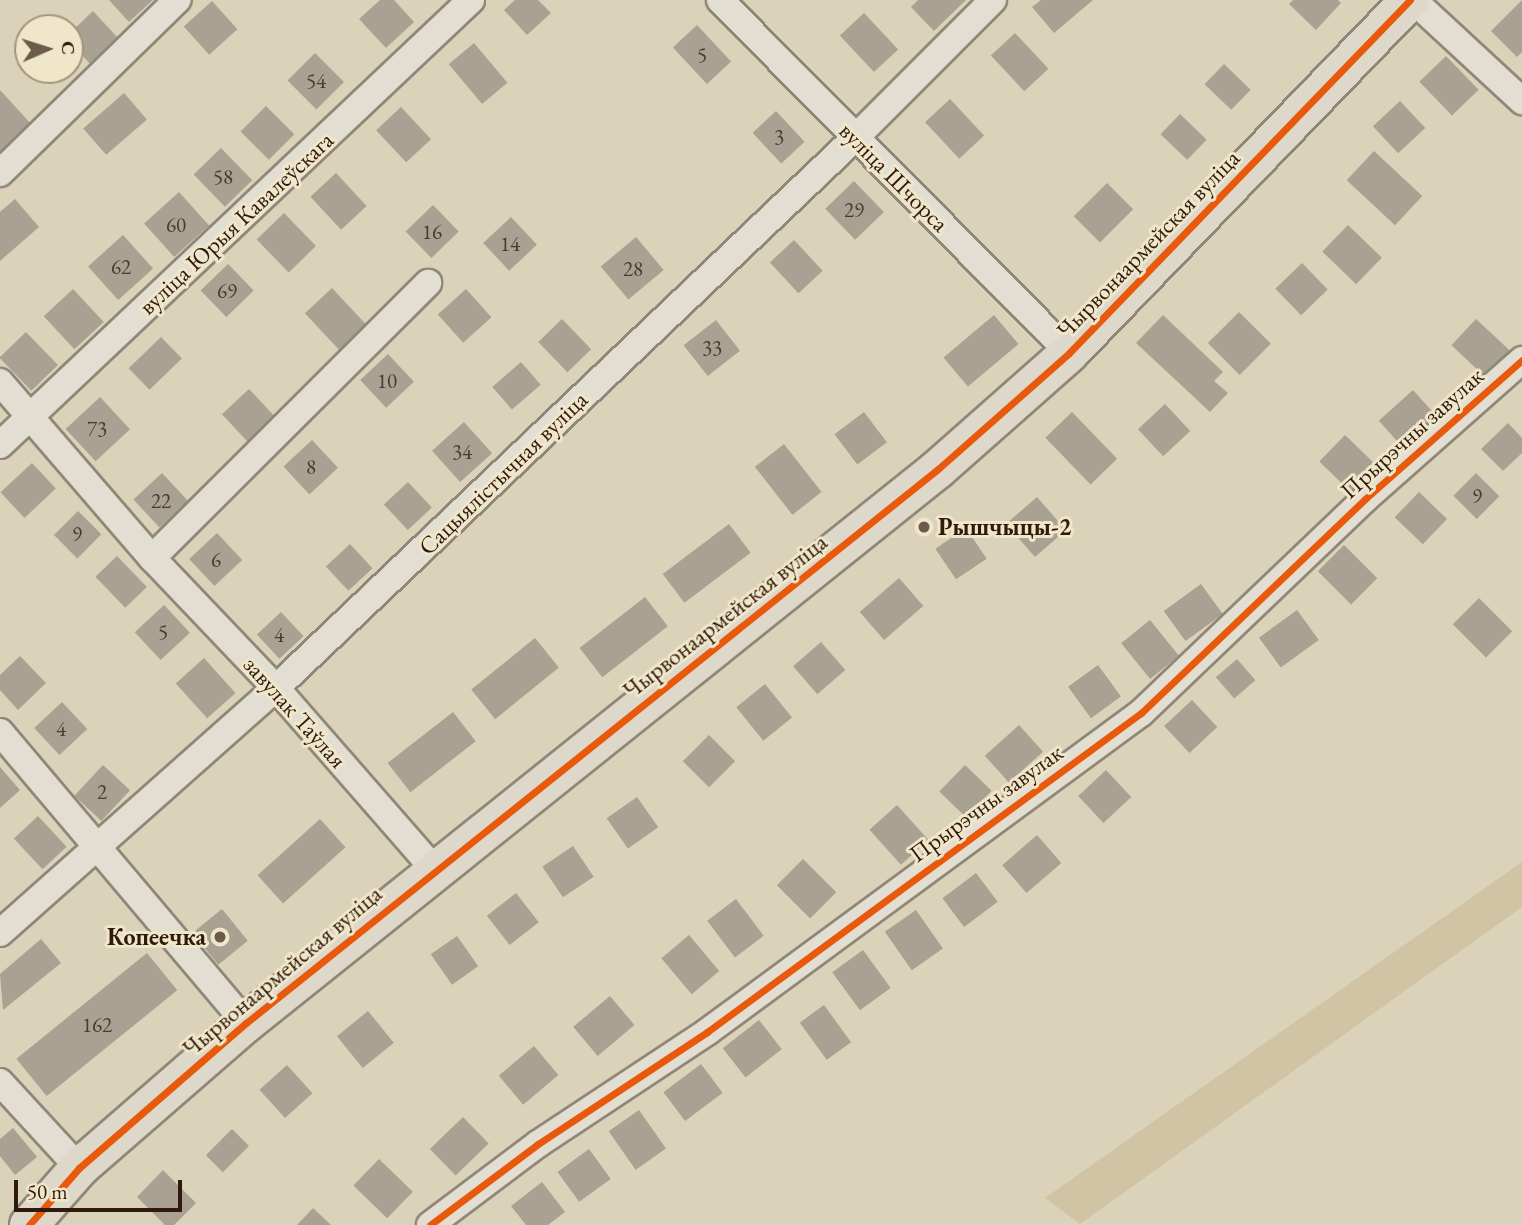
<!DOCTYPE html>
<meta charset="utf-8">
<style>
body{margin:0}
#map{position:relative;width:1522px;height:1225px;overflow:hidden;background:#dbd2ba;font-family:"EB Garamond",serif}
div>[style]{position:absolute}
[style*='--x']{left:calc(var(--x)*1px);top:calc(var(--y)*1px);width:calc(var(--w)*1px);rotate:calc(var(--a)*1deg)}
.green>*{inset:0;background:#d1c4a4}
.building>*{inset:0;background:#a9a191;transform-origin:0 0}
.roads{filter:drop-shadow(2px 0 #8f8778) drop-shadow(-2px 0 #8f8778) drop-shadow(0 2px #8f8778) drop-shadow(0 -2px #8f8778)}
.minor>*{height:26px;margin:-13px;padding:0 13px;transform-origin:13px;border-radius:13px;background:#e3ded2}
.highway>*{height:38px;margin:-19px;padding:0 19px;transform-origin:19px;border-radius:19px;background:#ded8ca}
.cycleway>*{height:7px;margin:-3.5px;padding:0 3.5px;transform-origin:3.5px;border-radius:3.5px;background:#e8590c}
.dots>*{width:19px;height:19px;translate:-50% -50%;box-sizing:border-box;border:4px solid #f0e6ca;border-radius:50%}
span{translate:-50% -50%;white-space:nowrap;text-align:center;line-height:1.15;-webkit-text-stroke:6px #f0e6ca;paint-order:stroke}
.number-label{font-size:21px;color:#4e3b2e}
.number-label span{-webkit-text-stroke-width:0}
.street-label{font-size:24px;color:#30190d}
.poi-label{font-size:24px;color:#30190d;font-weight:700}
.left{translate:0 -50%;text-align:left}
.right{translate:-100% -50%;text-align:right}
.north{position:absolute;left:14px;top:14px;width:70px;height:70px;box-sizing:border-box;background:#f0e6ca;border:2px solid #a3947e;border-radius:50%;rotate:87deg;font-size:19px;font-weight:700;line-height:28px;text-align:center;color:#30190d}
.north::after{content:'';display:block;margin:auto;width:24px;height:32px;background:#6c5a4a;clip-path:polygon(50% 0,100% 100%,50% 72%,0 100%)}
.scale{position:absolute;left:14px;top:1180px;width:168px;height:32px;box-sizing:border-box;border:4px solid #30190d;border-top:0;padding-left:9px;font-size:21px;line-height:24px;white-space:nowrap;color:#30190d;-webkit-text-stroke:5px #f0e6ca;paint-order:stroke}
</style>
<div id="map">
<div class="green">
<div style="clip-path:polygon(1522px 862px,1522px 907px,1080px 1224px,1045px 1198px)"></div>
</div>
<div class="building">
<div style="clip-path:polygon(109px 0,153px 0,129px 22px)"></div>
<div style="clip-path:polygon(380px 0,394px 0,414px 22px,386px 48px,359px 19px)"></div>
<div style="clip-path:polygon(515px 0,538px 0,551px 13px,527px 35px,504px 10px)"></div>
<div style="clip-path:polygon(918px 0,966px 0,934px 31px,911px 7px)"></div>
<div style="clip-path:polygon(1041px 0,1093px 0,1054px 33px,1032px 7px)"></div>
<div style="clip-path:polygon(1293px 0,1338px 0,1341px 3px,1316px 30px,1289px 4px)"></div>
<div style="clip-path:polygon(1522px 0,1522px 52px,1517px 57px,1491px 31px)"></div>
<div style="left:212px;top:1px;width:38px;height:38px;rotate:48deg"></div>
<div style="clip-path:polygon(93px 11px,119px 39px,91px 65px,70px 42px,70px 33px)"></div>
<div style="left:864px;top:13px;width:50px;height:33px;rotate:47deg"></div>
<div style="left:697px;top:25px;width:50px;height:33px;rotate:47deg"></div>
<div style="left:1015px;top:33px;width:49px;height:33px;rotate:47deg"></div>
<div style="left:474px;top:43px;width:52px;height:33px;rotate:50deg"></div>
<div style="left:315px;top:53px;width:41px;height:39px;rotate:45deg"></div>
<div style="left:1446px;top:56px;width:47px;height:37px;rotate:46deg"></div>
<div style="left:1224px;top:64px;width:37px;height:28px;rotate:44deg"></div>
<div style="clip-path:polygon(0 90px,32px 125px,0 154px)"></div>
<div style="left:124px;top:93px;width:35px;height:54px;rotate:49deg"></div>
<div style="left:950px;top:99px;width:50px;height:34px;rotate:47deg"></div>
<div style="left:1400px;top:101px;width:37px;height:37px;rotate:47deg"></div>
<div style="left:266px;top:106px;width:40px;height:36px;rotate:45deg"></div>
<div style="left:401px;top:107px;width:44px;height:34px;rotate:47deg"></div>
<div style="left:776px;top:111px;width:42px;height:32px;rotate:47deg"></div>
<div style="left:1180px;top:114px;width:37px;height:28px;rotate:44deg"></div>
<div style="left:221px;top:148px;width:45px;height:38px;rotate:46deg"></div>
<div style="left:1374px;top:151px;width:66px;height:40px;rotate:43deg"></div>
<div style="left:336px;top:173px;width:45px;height:35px;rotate:47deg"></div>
<div style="left:854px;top:181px;width:43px;height:40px;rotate:46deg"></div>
<div style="left:1107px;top:183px;width:37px;height:47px;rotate:45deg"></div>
<div style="left:179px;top:192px;width:45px;height:47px;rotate:48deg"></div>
<div style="clip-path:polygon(15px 199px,39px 227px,0 261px,0 212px)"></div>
<div style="left:433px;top:205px;width:37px;height:38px;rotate:46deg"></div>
<div style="left:284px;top:213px;width:46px;height:38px;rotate:46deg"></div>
<div style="left:511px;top:217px;width:38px;height:38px;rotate:47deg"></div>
<div style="left:1348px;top:225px;width:47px;height:37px;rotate:44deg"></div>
<div style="left:123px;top:235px;width:45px;height:47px;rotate:48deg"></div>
<div style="left:636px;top:237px;width:43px;height:46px;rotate:50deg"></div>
<div style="left:794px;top:240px;width:42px;height:33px;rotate:47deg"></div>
<div style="left:1302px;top:263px;width:37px;height:37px;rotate:46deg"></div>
<div style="left:228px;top:264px;width:37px;height:38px;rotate:46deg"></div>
<div style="left:332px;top:288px;width:50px;height:37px;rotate:47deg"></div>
<div style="left:73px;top:289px;width:45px;height:40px;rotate:47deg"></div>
<div style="left:466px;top:289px;width:38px;height:38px;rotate:48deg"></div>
<div style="left:1239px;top:312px;width:45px;height:44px;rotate:45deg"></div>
<div style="left:994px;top:315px;width:38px;height:66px;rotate:50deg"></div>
<div style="clip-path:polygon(1163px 315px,1223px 372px,1214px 381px,1228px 393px,1210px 412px,1136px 343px)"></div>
<div style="left:562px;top:319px;width:42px;height:33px;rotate:46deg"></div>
<div style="left:1476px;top:319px;width:47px;height:36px;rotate:43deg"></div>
<div style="left:716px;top:320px;width:39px;height:41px;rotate:52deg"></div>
<div style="left:26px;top:332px;width:46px;height:37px;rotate:46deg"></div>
<div style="left:161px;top:337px;width:30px;height:45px;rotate:46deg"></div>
<div style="left:388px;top:354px;width:38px;height:38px;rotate:47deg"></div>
<div style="left:521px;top:362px;width:30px;height:38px;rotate:49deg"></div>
<div style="left:249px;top:389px;width:38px;height:37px;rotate:47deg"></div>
<div style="left:1413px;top:390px;width:38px;height:46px;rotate:48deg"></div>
<div style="left:100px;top:397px;width:44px;height:47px;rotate:47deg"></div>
<div style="left:1165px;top:404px;width:37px;height:37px;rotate:47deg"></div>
<div style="left:864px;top:412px;width:38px;height:37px;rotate:53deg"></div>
<div style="left:1072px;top:412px;width:65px;height:37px;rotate:46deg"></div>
<div style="left:464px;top:422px;width:42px;height:43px;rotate:48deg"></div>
<div style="clip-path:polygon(1508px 423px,1522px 438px,1522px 453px,1503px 471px,1481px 449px)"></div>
<div style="left:1345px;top:435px;width:46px;height:37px;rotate:44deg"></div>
<div style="left:312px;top:440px;width:38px;height:39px;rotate:47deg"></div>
<div style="left:784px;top:444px;width:61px;height:37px;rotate:52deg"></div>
<div style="left:32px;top:463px;width:35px;height:43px;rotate:47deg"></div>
<div style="left:162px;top:473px;width:38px;height:39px;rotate:47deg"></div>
<div style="left:1476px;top:473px;width:33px;height:32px;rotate:45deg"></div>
<div style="left:408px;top:482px;width:35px;height:33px;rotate:47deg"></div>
<div style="left:1419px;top:492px;width:39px;height:35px;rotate:44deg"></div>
<div style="left:1037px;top:497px;width:44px;height:41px;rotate:49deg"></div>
<div style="left:78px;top:511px;width:33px;height:34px;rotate:45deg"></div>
<div style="left:729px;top:524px;width:36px;height:83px;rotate:53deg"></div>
<div style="left:966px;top:528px;width:37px;height:37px;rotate:56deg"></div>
<div style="left:217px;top:533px;width:37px;height:38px;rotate:47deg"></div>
<div style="left:350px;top:544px;width:33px;height:33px;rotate:47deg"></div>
<div style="left:1344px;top:545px;width:47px;height:37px;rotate:45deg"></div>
<div style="left:117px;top:556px;width:43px;height:30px;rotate:46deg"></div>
<div style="left:899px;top:578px;width:37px;height:52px;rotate:49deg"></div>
<div style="left:1201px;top:584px;width:37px;height:46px;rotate:54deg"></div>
<div style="left:645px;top:597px;width:37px;height:83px;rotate:52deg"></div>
<div style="left:1479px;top:598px;width:47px;height:37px;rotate:45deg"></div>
<div style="left:164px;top:605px;width:38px;height:40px;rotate:47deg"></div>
<div style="left:1297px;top:610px;width:37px;height:47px;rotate:54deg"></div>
<div style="left:281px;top:612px;width:33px;height:33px;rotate:47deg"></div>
<div style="left:1150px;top:620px;width:46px;height:37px;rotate:51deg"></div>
<div style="left:535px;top:638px;width:38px;height:82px;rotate:51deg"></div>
<div style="left:821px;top:642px;width:37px;height:37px;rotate:49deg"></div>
<div style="clip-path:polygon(20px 656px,46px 683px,18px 710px,0 690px,0 675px)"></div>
<div style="left:204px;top:658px;width:47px;height:38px;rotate:48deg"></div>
<div style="left:1237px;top:659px;width:28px;height:28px;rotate:49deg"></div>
<div style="left:1098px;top:665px;width:39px;height:37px;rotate:54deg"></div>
<div style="left:765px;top:684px;width:43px;height:37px;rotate:51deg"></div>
<div style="left:1192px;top:700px;width:37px;height:38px;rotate:47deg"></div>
<div style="left:62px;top:702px;width:37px;height:38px;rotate:47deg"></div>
<div style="left:453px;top:712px;width:37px;height:83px;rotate:52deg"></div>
<div style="left:1019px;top:725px;width:36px;height:46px;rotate:48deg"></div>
<div style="left:709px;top:735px;width:37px;height:37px;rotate:45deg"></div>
<div style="left:103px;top:765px;width:37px;height:42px;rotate:43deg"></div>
<div style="left:965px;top:765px;width:37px;height:37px;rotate:44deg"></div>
<div style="clip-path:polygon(0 767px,20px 790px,0 808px)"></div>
<div style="left:1106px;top:770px;width:37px;height:38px;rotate:47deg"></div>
<div style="left:637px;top:797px;width:37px;height:37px;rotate:55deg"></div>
<div style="left:897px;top:805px;width:47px;height:37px;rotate:48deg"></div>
<div style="left:38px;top:816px;width:42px;height:33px;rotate:47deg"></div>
<div style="left:320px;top:819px;width:38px;height:84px;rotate:48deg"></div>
<div style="left:1037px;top:835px;width:37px;height:46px;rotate:49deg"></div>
<div style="left:573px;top:846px;width:37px;height:37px;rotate:56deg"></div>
<div style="left:803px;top:859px;width:47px;height:37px;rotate:45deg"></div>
<div style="left:976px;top:873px;width:36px;height:42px;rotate:53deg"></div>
<div style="left:516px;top:893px;width:37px;height:37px;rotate:52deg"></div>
<div style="left:736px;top:899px;width:46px;height:36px;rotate:53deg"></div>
<div style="left:222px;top:909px;width:41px;height:38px;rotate:51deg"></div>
<div style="left:916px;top:910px;width:47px;height:38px;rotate:55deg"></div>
<div style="left:689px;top:935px;width:47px;height:36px;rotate:50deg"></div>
<div style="left:457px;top:936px;width:37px;height:32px;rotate:55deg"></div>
<div style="clip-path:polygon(41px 939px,61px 963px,3px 1010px,0 974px)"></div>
<div style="left:863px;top:950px;width:47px;height:38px;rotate:54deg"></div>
<div style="left:147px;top:953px;width:48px;height:168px;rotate:51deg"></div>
<div style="left:610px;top:996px;width:38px;height:48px;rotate:50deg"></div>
<div style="left:824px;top:1005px;width:46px;height:30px;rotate:54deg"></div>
<div style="left:368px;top:1011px;width:41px;height:40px;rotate:51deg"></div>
<div style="left:759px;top:1020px;width:37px;height:46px;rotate:52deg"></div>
<div style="left:534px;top:1046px;width:38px;height:46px;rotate:50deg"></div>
<div style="left:701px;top:1064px;width:36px;height:47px;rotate:53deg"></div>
<div style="left:287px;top:1065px;width:38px;height:37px;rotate:48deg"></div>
<div style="left:639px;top:1110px;width:47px;height:37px;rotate:55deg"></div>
<div style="left:463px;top:1117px;width:37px;height:46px;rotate:46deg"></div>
<div style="clip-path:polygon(13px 1128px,37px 1157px,15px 1175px,0 1156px,0 1139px)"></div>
<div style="left:232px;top:1129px;width:24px;height:37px;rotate:45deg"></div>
<div style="left:589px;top:1149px;width:37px;height:39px;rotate:54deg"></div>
<div style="left:379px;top:1159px;width:47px;height:37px;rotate:44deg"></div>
<div style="clip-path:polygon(163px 1170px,196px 1203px,174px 1225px,165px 1225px,137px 1197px)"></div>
<div style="clip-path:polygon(542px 1182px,565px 1212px,548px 1225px,526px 1225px,511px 1206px)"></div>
<div style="clip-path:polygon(313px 1208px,331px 1225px,297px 1225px)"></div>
</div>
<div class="roads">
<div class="minor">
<div style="--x:720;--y:0;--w:496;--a:45.3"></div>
<div style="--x:1413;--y:0;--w:149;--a:42.8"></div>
<div style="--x:0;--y:173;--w:248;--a:-44.3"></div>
<div style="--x:0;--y:382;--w:233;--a:49.2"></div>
<div style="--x:152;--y:558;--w:180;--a:46.4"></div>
<div style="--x:276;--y:688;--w:242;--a:48.9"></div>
<div style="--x:0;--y:445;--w:648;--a:-43.37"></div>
<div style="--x:152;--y:558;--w:390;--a:-44.9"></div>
<div style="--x:0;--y:732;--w:381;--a:49.8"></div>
<div style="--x:0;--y:933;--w:369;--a:-41.6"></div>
<div style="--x:276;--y:688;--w:799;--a:-43.53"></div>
<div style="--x:855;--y:138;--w:195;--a:-45"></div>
<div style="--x:0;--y:1082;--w:117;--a:47.4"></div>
<div style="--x:430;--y:1225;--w:135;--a:-36.9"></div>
<div style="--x:538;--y:1144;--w:203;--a:-33.5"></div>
<div style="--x:707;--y:1032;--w:539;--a:-36.32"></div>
<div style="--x:1141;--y:713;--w:310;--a:-43.7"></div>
<div style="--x:1365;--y:499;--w:210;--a:-41.5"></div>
</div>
<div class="highway">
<div style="--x:29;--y:1225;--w:76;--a:-48.7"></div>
<div style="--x:79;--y:1168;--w:221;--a:-41"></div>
<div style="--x:246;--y:1023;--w:886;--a:-38.68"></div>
<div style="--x:938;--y:469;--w:175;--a:-41.5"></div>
<div style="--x:1069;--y:353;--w:491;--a:-46"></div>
</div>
</div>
<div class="cycleway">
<div style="--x:29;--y:1225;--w:76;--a:-48.7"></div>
<div style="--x:79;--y:1168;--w:221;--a:-41"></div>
<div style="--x:246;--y:1023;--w:886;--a:-38.68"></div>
<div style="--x:938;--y:469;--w:175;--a:-41.5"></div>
<div style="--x:1069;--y:353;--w:491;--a:-46"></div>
<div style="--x:430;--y:1225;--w:135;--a:-36.9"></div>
<div style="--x:538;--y:1144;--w:203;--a:-33.5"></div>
<div style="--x:707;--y:1032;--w:539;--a:-36.32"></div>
<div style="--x:1141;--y:713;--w:310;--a:-43.7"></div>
<div style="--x:1365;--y:499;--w:210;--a:-41.5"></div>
</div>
<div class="dots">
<div style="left:924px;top:527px;background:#6c5a4a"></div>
<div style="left:220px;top:937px;background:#6c5a4a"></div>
</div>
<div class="number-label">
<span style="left:702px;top:55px">5</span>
<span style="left:316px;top:81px">54</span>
<span style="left:779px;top:137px">3</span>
<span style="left:223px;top:177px">58</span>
<span style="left:854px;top:210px">29</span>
<span style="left:176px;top:225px">60</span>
<span style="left:432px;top:232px">16</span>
<span style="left:510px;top:244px">14</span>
<span style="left:121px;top:267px">62</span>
<span style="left:633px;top:269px">28</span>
<span style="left:227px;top:291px">69</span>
<span style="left:712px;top:348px">33</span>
<span style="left:387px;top:381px">10</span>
<span style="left:97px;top:429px">73</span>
<span style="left:462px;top:452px">34</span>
<span style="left:311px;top:467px">8</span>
<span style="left:1477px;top:496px">9</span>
<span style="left:161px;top:501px">22</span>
<span style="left:77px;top:534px">9</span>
<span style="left:216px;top:560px">6</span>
<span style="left:163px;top:632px">5</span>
<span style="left:279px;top:635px">4</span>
<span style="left:61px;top:729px">4</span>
<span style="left:102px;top:792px">2</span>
<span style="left:97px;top:1025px">162</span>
</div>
<div class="street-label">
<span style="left:894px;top:177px;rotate:45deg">вуліца Шчорса</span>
<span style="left:236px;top:223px;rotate:-43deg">вуліца Юрыя Кавалеўскага</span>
<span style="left:1148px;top:244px;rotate:-46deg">Чырвонаармейская вуліца</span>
<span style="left:1412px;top:433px;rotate:-42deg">Прырэчны завулак</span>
<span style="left:503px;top:473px;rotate:-44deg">Сацыялістычная вуліца</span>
<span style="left:725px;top:616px;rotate:-38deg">Чырвонаармейская вуліца</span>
<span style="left:295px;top:712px;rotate:48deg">завулак Таўлая</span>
<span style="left:986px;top:803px;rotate:-36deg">Прырэчны завулак</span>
<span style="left:282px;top:971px;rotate:-40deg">Чырвонаармейская вуліца</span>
</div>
<div class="poi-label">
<span class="left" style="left:938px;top:527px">Рышчыцы-2</span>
<span class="right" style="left:206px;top:937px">Копеечка</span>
</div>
<div class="north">С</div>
<div class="scale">50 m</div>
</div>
